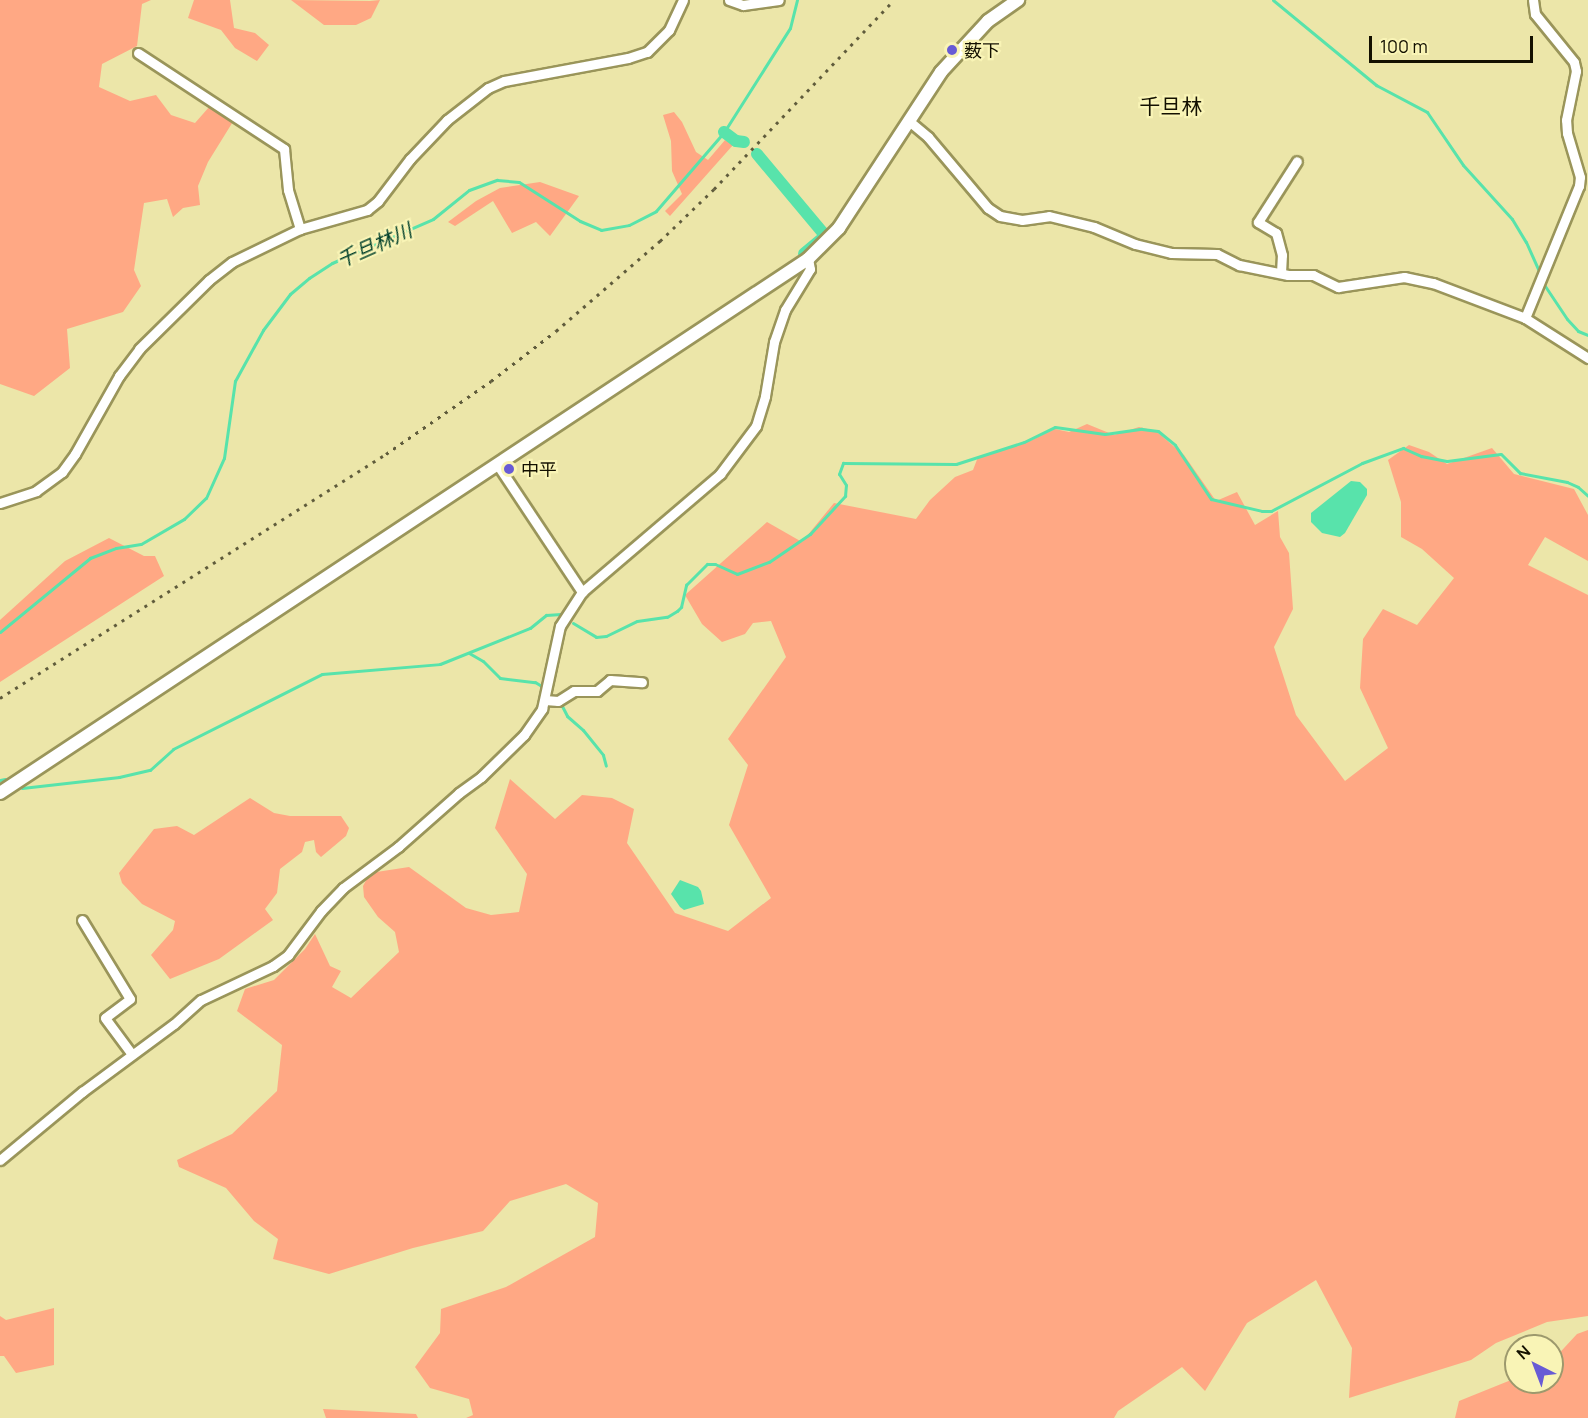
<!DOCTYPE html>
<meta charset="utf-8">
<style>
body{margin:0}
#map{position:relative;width:1588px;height:1418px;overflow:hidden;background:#ece6a9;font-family:Manrope,"Noto Sans JP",sans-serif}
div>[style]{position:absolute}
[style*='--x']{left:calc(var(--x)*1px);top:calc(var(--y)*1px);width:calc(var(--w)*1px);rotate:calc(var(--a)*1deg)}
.green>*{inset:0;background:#ffa884}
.water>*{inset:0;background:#58e3ab}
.stream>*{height:3px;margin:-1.5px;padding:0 1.5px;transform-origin:1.5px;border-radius:1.5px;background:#58e3ab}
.canal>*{height:12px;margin:-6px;padding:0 6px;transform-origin:6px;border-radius:6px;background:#58e3ab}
.roads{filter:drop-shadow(2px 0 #9a955a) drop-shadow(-2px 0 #9a955a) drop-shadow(0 2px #9a955a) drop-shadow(0 -2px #9a955a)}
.minor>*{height:9px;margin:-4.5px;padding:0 4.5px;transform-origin:4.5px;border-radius:4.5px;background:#fff}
.tertiary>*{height:12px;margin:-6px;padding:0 6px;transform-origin:6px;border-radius:6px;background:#fff}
.rail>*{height:3px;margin-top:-1.5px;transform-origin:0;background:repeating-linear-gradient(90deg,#5f5b3b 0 3px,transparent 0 9px)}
.dots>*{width:16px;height:16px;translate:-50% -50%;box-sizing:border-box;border:3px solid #f9f4b6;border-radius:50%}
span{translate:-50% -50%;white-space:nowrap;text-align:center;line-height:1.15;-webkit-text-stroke:4.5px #f9f4b6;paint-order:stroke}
.poi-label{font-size:18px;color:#131000}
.left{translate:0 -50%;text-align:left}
.water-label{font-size:20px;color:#02402b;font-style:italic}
.quarter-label{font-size:21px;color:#131000}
.north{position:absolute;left:1504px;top:1334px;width:60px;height:60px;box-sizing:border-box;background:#f9f4b6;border:2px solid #9d996d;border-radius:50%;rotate:318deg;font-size:16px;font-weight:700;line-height:24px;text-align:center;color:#131000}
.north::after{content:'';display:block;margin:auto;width:21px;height:27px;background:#685bd5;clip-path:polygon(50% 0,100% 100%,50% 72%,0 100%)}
.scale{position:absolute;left:1369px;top:36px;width:164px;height:27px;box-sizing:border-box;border:3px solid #131000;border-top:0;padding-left:8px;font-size:18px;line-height:21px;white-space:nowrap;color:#131000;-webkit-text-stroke:4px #f9f4b6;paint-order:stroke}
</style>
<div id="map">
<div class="green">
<div style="clip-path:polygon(0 0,151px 0,142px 4px,137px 46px,102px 64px,99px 87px,130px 101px,156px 95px,171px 115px,195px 123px,210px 106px,234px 120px,208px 162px,198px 186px,200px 205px,183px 208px,173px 217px,167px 199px,144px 203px,134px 270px,141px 286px,123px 312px,67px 329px,70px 368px,34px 396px,0 384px)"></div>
<div style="clip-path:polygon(194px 0,230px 0,234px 28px,255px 33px,269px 45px,257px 61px,235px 48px,221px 30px,188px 18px)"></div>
<div style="clip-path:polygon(291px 0,370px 1px,380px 0,371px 18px,356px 25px,324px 25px)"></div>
<div style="clip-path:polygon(674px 112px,682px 122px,696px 152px,708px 160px,725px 140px,733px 145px,670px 216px,665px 211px,682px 194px,672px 171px,671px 141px,663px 115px)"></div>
<div style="clip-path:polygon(540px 182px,579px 196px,550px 236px,536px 222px,512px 233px,493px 201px,455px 226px,448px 222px,476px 201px,500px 188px)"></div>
<div style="clip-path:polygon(1087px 424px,1114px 435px,1139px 427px,1156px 431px,1184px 455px,1216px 501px,1237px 492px,1255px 525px,1278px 511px,1280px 537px,1289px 553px,1293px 609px,1274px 647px,1296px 715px,1345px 781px,1388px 748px,1360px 688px,1363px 639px,1383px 609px,1417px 625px,1454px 578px,1422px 549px,1401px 537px,1401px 502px,1388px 460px,1409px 445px,1429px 452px,1447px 464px,1492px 448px,1514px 474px,1574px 489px,1588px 515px,1588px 561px,1545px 537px,1528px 565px,1588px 595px,1588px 1316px,1547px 1322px,1496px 1343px,1471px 1360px,1349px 1398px,1352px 1348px,1316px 1280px,1247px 1323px,1205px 1391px,1182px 1367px,1118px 1411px,1114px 1418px,466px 1418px,473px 1415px,469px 1399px,430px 1388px,415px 1367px,440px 1333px,441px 1309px,506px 1287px,595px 1237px,598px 1203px,566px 1184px,510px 1201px,483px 1231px,413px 1248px,329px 1274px,273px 1259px,278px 1239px,254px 1221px,226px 1188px,179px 1167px,177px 1160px,232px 1134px,277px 1091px,282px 1045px,237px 1011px,245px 989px,274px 980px,305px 949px,315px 934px,330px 966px,341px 971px,332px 987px,351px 998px,399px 952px,395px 932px,378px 917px,364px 897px,363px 886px,370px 873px,409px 867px,466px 908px,491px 915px,519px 912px,527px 874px,495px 828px,510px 779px,555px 819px,582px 795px,612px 798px,634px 809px,627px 843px,675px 913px,728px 931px,771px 898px,729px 825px,748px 765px,728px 739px,786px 657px,771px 621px,753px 623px,745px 634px,722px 642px,702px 624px,685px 595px,767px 522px,802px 542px,834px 503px,916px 519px,930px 500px,955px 477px,973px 470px,978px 457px,1032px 440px,1055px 429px,1069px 432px)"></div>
<div style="clip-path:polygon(109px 538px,144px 556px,155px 556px,164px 576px,0 682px,0 620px,65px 561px)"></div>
<div style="clip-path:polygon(250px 798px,274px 813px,290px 816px,341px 816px,349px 828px,346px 836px,321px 857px,316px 852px,314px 840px,305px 842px,302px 852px,280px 869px,277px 893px,265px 909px,273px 920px,219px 959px,170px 979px,151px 955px,173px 930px,175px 921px,142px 904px,122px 883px,119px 873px,154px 829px,177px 826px,194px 835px)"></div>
<div style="clip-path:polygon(54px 1308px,54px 1365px,16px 1373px,4px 1356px,0 1356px,0 1316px,6px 1320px)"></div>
<div style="clip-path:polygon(1588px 1330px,1588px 1418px,1455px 1418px,1459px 1401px,1516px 1378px,1516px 1382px,1552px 1382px,1552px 1361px,1577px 1334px)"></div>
<div style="clip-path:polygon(323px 1409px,416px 1414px,418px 1418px,326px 1418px)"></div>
</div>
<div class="water">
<div style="clip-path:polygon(1351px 481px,1360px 482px,1367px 489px,1367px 495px,1345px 533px,1340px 537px,1322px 533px,1311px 522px,1311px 513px)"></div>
<div style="clip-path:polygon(680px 880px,698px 887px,701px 891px,704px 904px,684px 910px,680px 907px,671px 894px)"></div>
</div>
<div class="stream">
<div style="--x:1273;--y:0;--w:134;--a:39.5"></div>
<div style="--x:1376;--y:85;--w:58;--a:27.9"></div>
<div style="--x:1427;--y:112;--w:64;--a:55.8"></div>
<div style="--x:1463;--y:165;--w:73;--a:47.8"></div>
<div style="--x:1512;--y:219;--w:27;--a:59"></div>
<div style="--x:1526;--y:242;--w:35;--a:66"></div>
<div style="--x:1543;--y:283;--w:43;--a:56.3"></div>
<div style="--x:1567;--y:319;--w:16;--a:47"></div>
<div style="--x:1578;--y:331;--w:11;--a:22"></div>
<div style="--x:573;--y:623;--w:27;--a:31"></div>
<div style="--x:596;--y:637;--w:10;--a:-6"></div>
<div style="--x:606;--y:636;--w:34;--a:-26"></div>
<div style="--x:637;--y:621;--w:30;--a:-8"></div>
<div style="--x:667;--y:617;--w:12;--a:-31"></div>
<div style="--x:677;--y:611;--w:6;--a:-45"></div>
<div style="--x:681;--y:607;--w:23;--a:-77"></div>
<div style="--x:686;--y:585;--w:30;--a:-45"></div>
<div style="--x:707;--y:564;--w:8;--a:0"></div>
<div style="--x:715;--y:564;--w:24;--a:24"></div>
<div style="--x:737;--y:574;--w:34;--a:-21"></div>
<div style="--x:769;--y:562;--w:50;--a:-34.3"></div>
<div style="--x:810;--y:534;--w:52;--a:-47.4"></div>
<div style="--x:845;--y:496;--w:11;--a:-85"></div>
<div style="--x:846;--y:485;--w:13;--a:-122"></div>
<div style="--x:839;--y:474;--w:12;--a:-70"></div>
<div style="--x:843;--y:463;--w:113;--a:0.5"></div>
<div style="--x:956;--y:464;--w:71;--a:-17.9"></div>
<div style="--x:1024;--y:442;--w:34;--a:-26"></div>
<div style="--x:1055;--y:427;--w:50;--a:8"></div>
<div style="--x:1105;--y:434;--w:37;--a:-8"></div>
<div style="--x:1142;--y:429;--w:16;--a:7"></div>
<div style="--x:1158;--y:431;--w:22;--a:39"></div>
<div style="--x:1175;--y:445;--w:65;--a:56.3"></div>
<div style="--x:1211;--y:499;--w:52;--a:13.2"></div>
<div style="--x:1262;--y:511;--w:9;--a:0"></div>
<div style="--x:1271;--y:511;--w:103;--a:-27.8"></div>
<div style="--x:1362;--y:463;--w:44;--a:-20.1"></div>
<div style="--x:1403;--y:448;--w:20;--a:24"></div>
<div style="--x:1421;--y:456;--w:26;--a:11"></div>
<div style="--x:1447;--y:461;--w:54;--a:-7.4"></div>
<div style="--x:1501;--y:454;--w:27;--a:45"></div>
<div style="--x:1520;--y:473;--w:48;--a:10.8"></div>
<div style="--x:1567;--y:482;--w:12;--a:24"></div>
<div style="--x:1578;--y:487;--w:13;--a:42"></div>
<div style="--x:0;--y:632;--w:117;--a:-39.4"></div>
<div style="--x:90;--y:558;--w:28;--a:-21"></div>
<div style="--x:116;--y:548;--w:25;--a:-9"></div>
<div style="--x:141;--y:544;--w:50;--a:-30.2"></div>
<div style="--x:184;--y:519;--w:30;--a:-44"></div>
<div style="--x:206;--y:498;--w:44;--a:-65.8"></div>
<div style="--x:224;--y:458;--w:78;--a:-81.9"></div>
<div style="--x:235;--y:381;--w:58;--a:-61.2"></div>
<div style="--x:263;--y:330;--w:45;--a:-53.1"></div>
<div style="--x:290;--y:294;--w:25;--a:-40"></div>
<div style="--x:309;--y:278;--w:27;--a:-33"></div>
<div style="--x:332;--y:263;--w:110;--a:-23.5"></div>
<div style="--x:433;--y:219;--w:46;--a:-38.9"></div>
<div style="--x:469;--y:190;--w:30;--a:-20"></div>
<div style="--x:497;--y:180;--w:22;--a:5"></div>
<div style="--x:519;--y:182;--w:72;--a:32.6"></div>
<div style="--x:580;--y:221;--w:23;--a:23"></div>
<div style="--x:601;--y:230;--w:28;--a:-10"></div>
<div style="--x:629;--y:225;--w:30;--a:-27"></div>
<div style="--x:656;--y:211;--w:104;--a:-49.3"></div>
<div style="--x:724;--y:132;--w:123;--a:-57.6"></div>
<div style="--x:790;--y:28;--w:29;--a:-76"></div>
<div style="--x:469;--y:653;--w:16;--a:30"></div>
<div style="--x:483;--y:661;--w:24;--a:45"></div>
<div style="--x:500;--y:678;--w:35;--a:7"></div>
<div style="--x:535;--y:682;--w:9;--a:32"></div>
<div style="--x:562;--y:706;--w:11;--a:63"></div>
<div style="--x:567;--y:716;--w:21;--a:41"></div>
<div style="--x:583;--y:730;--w:32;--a:51"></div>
<div style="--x:603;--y:755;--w:11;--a:75"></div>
<div style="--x:0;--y:780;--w:5;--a:-11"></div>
<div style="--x:22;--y:788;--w:98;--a:-6.5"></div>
<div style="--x:119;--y:777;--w:32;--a:-13"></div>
<div style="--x:150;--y:770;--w:31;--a:-42"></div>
<div style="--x:173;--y:749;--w:167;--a:-26.7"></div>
<div style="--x:322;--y:674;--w:118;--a:-4.8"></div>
<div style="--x:440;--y:664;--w:97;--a:-21.8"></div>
<div style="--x:530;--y:628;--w:21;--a:-39"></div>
<div style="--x:546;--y:615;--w:15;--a:-4"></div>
</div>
<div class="canal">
<div style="--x:724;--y:132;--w:15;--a:37"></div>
<div style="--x:736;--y:141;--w:8;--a:7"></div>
<div style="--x:757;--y:154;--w:103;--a:50.1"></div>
<div style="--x:823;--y:233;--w:4;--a:76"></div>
<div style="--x:824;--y:237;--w:26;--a:140"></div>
</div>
<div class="roads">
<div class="minor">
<div style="--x:729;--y:0;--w:15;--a:20"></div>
<div style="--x:743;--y:5;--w:36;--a:-8"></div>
<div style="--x:138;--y:53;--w:175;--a:33.3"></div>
<div style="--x:284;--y:149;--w:41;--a:84.4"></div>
<div style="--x:288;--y:190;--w:41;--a:72.9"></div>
<div style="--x:909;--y:121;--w:25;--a:40"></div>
<div style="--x:928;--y:137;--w:93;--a:49.8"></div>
<div style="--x:988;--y:208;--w:14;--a:34"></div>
<div style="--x:1000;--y:216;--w:22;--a:10"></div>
<div style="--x:1022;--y:220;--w:27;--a:-8"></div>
<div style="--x:1049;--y:216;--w:46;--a:13.7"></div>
<div style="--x:1094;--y:227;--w:44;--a:22.5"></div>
<div style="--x:1135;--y:244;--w:37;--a:14"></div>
<div style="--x:1171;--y:253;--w:46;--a:1.2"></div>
<div style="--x:1217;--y:254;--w:25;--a:27"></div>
<div style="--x:1239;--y:265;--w:50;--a:11.5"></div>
<div style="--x:1288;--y:275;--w:25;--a:0"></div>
<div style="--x:1313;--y:275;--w:28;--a:26"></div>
<div style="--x:1338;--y:287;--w:67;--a:-8.6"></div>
<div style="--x:1404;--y:277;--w:30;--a:12"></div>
<div style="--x:1433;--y:283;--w:98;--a:20.8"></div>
<div style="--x:1525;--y:318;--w:75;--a:32.4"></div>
<div style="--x:1281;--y:273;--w:18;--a:-87"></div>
<div style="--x:1282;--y:255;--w:23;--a:-105"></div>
<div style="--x:1276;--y:233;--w:21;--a:-149"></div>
<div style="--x:1258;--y:222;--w:72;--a:-57.4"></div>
<div style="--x:1525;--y:318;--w:143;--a:-67.8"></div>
<div style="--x:1579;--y:186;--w:9;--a:-84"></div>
<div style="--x:1580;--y:177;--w:46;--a:-106.5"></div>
<div style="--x:1567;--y:133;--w:13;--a:-94"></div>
<div style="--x:1566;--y:120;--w:50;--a:-78.5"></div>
<div style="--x:1576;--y:71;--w:9;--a:-103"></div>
<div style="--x:1574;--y:62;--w:62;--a:-129.1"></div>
<div style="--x:1535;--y:14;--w:14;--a:-98"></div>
<div style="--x:497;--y:464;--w:154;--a:56.4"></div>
<div style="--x:0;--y:503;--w:38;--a:-18"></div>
<div style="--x:36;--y:491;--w:32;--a:-36"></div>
<div style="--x:62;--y:472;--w:22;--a:-54"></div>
<div style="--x:75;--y:454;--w:90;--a:-60.6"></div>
<div style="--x:119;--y:376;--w:34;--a:-53"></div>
<div style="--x:139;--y:349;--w:98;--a:-44.6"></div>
<div style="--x:209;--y:280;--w:29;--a:-38"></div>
<div style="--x:232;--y:262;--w:76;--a:-25.9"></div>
<div style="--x:300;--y:229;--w:70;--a:-15.8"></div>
<div style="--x:367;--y:210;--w:14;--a:-39"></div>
<div style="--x:378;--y:201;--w:53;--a:-52.7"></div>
<div style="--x:410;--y:159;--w:54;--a:-46.5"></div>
<div style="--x:447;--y:120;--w:52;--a:-38"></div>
<div style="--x:488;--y:88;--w:17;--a:-24"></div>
<div style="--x:504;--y:81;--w:126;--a:-10.5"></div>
<div style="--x:628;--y:58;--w:20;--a:-18"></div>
<div style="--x:647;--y:52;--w:31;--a:-45"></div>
<div style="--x:669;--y:30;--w:33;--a:-65"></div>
<div style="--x:545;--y:700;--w:13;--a:4"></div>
<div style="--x:558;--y:701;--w:19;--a:-32"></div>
<div style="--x:574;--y:691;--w:23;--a:0"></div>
<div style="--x:597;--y:691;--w:17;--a:-40"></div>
<div style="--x:610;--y:680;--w:32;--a:4"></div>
<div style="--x:82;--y:920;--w:92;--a:58.7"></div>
<div style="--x:130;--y:999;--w:31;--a:143"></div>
<div style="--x:105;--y:1018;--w:44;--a:53.4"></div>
<div style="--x:0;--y:1160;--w:107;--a:-39.7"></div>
<div style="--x:82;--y:1092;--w:114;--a:-36.5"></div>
<div style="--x:174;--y:1024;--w:36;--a:-42"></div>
<div style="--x:201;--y:1000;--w:80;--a:-25.3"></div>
<div style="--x:273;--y:966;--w:19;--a:-36"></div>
<div style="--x:288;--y:955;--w:55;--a:-53.1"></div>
<div style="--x:321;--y:911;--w:32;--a:-46"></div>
<div style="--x:343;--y:888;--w:69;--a:-36.7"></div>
<div style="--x:398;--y:847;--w:81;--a:-41.5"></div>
<div style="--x:459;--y:793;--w:27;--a:-36"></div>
<div style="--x:481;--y:777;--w:60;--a:-44.3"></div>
<div style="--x:524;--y:735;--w:32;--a:-55"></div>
<div style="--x:542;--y:709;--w:85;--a:-77.8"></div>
<div style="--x:560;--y:626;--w:40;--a:-57.1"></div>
<div style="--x:582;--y:592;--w:182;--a:-40.5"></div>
<div style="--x:720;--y:474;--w:60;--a:-53.1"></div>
<div style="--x:756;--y:426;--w:31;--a:-73"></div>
<div style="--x:765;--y:396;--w:55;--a:-80.5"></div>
<div style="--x:774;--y:342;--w:34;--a:-71"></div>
<div style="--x:785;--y:310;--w:48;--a:-58.6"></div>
<div style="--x:810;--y:269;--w:10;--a:-101"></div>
</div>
<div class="tertiary">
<div style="--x:0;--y:793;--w:969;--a:-33.46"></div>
<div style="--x:808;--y:259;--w:44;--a:-45"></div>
<div style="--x:839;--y:228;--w:186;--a:-56.8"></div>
<div style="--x:941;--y:72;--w:69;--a:-47.3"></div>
<div style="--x:988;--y:21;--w:37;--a:-35"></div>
</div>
</div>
<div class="rail">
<div style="--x:0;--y:698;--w:457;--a:-32.3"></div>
<div style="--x:386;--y:454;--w:128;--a:-34.8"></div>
<div style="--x:491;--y:381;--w:82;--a:-37.6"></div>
<div style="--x:556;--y:331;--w:138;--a:-40.9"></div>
<div style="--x:660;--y:241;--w:75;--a:-43.9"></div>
<div style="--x:714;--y:189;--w:261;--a:-46.4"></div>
</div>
<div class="dots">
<div style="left:952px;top:50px;background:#685bd5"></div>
<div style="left:509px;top:469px;background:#685bd5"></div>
</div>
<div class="poi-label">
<span class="left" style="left:964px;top:50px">薮下</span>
<span class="left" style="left:521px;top:469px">中平</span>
</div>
<div class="water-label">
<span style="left:374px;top:245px;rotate:-24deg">千旦林川</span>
</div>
<div class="quarter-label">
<span style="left:1171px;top:106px">千旦林</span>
</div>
<div class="north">N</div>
<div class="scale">100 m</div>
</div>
